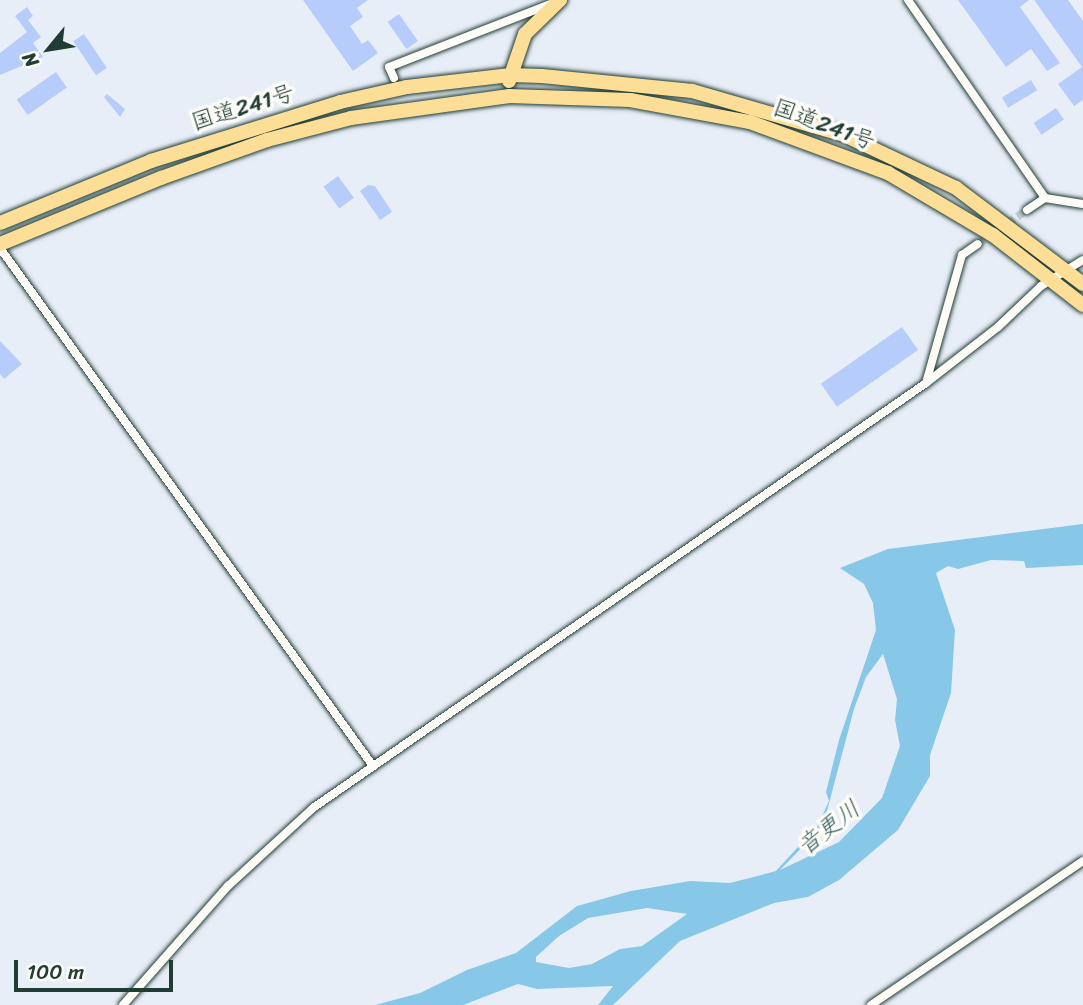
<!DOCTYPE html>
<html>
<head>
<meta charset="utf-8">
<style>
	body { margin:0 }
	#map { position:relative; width:1083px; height:1005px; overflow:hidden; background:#e8eef8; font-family:Sriracha,"Klee One",sans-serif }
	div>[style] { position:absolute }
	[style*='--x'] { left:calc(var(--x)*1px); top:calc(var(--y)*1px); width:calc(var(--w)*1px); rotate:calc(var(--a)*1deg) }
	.water>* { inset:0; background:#87c8e8 }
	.building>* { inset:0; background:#b6cdfc; transform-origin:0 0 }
	.minor-tunnel>* { height:8px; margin-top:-4px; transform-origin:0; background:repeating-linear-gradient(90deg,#c0cbd1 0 8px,transparent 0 12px) }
	.roads { filter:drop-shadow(0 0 2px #1f3d34) drop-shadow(0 0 2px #1f3d34) }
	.minor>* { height:8px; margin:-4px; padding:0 4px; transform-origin:4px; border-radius:4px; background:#fdfcf7 }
	.trunk>* { height:14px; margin:-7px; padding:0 7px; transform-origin:7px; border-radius:7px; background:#fdde96 }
	span { translate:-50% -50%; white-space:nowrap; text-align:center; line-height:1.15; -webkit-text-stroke:7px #fdfcf7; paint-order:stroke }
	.street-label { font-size:23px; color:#1f3d34 }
	.water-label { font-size:24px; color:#396061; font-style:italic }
	.north { position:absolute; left:14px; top:14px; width:70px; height:70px; -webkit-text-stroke:5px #fdfcf7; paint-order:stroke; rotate:240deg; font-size:19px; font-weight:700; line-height:28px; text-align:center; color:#1f3d34 }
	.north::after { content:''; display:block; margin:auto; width:24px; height:32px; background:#1f3d34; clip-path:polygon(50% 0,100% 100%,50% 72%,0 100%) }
	.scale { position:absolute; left:14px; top:960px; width:159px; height:32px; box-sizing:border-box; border:4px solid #1f3d34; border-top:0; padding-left:9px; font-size:21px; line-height:24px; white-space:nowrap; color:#1f3d34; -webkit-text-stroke:5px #fdfcf7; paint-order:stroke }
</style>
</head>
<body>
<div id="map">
	<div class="water">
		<div style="clip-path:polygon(evenodd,1083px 524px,1083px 565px,1026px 568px,1024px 561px,991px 560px,958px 569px,948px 566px,936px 573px,955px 630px,951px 693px,930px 755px,930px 776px,898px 830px,839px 880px,808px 897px,774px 903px,680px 941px,613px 1005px,598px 1005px,613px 986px,537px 989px,518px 984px,463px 1005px,375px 1005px,420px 993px,467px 970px,516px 953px,577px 906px,631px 891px,690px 881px,730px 883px,776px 871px,818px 825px,829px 801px,826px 792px,839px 740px,876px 630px,873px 603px,864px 584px,840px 568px,888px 549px,1083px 524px,883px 654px,897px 699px,895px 720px,900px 746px,882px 798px,839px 842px,780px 870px,823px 826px,854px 709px,866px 677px,883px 654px,1083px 524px,647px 908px,687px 914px,642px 946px,620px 949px,592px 964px,569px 968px,536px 962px,536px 957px,559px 936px,588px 918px,647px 908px)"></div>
	</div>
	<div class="building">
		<div style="clip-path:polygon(303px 0,368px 0,357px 8px,363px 17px,350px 26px,362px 44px,368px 40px,378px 53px,353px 71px)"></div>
		<div style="clip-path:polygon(958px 0,1029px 0,1020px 7px,1060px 63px,1047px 71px,1031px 49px,1006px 67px)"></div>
		<div style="clip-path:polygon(1034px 0,1068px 0,1083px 21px,1083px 100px,1074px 106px,1058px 84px,1082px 67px)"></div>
		<div style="clip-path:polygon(27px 7px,33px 16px,28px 20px,41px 37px,33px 43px,43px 57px,0 75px,0 53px,27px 32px,15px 16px)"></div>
		<div style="left:399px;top:14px;width:33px;height:14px;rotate:55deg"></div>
		<div style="left:84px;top:34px;width:41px;height:13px;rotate:56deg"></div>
		<div style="left:56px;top:72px;width:19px;height:48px;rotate:55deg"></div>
		<div style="left:1031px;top:80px;width:12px;height:34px;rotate:59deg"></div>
		<div style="clip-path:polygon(107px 94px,125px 109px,120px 117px,104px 97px)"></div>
		<div style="left:1056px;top:108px;width:14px;height:27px;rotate:56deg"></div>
		<div style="left:338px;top:176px;width:27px;height:18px;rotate:54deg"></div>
		<div style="clip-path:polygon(368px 185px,375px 186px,392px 212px,380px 220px,360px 191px)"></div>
		<div style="left:902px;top:327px;width:28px;height:99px;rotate:55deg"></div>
		<div style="clip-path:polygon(0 341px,22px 364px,4px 379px,0 374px)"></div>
	</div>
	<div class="minor-tunnel">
		<div style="--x:978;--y:244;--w:60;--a:-34.8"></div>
	</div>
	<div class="roads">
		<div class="minor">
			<div style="--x:908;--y:0;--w:241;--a:55.3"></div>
			<div style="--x:394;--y:78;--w:12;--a:-114"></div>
			<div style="--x:389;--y:67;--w:176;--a:-21.3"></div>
			<div style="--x:1027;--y:210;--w:22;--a:-34"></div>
			<div style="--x:1045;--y:198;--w:38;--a:9"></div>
			<div style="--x:0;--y:248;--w:638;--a:54.24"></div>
			<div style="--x:926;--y:383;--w:91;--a:-37.9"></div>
			<div style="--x:998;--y:327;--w:59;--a:-43.6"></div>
			<div style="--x:1041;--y:286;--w:49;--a:-31.8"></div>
			<div style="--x:123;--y:1005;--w:159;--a:-48.6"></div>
			<div style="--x:228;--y:886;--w:115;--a:-42.5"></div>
			<div style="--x:313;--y:808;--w:746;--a:-34.73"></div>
			<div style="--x:926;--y:383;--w:133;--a:-74.3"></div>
			<div style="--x:962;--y:255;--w:19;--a:-35"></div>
			<div style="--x:871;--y:1005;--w:256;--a:-34.2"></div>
		</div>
		<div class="trunk">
			<div style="--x:509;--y:81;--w:50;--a:-71.2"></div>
			<div style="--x:525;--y:34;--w:49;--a:-44.2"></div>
			<div style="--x:0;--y:223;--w:163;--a:-22.3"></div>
			<div style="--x:151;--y:161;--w:198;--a:-17.3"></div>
			<div style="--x:340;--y:102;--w:69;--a:-12.6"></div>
			<div style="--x:407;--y:87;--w:104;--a:-6.6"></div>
			<div style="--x:510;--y:75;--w:32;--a:2"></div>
			<div style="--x:542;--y:76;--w:151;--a:5.7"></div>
			<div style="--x:692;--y:91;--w:158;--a:16.1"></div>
			<div style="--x:844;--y:135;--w:124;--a:25.3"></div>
			<div style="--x:956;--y:188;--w:159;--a:37.1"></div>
			<div style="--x:0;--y:244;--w:174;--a:-22.3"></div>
			<div style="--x:161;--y:178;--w:113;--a:-19.7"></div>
			<div style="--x:267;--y:140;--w:87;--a:-14.7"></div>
			<div style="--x:351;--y:118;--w:160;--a:-7.9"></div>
			<div style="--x:509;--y:96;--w:121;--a:1.9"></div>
			<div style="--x:630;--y:100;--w:122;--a:10.4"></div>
			<div style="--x:750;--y:122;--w:147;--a:20.3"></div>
			<div style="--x:888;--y:173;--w:122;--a:30.6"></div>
			<div style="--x:993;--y:235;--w:114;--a:37.9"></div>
		</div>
	</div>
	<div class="street-label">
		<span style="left:243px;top:108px;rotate:-17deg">国道241号</span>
		<span style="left:824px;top:125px;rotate:20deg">国道241号</span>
	</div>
	<div class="water-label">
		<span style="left:829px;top:828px;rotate:-38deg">音更川</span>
	</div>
	<div class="north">N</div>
	<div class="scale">100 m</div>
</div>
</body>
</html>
